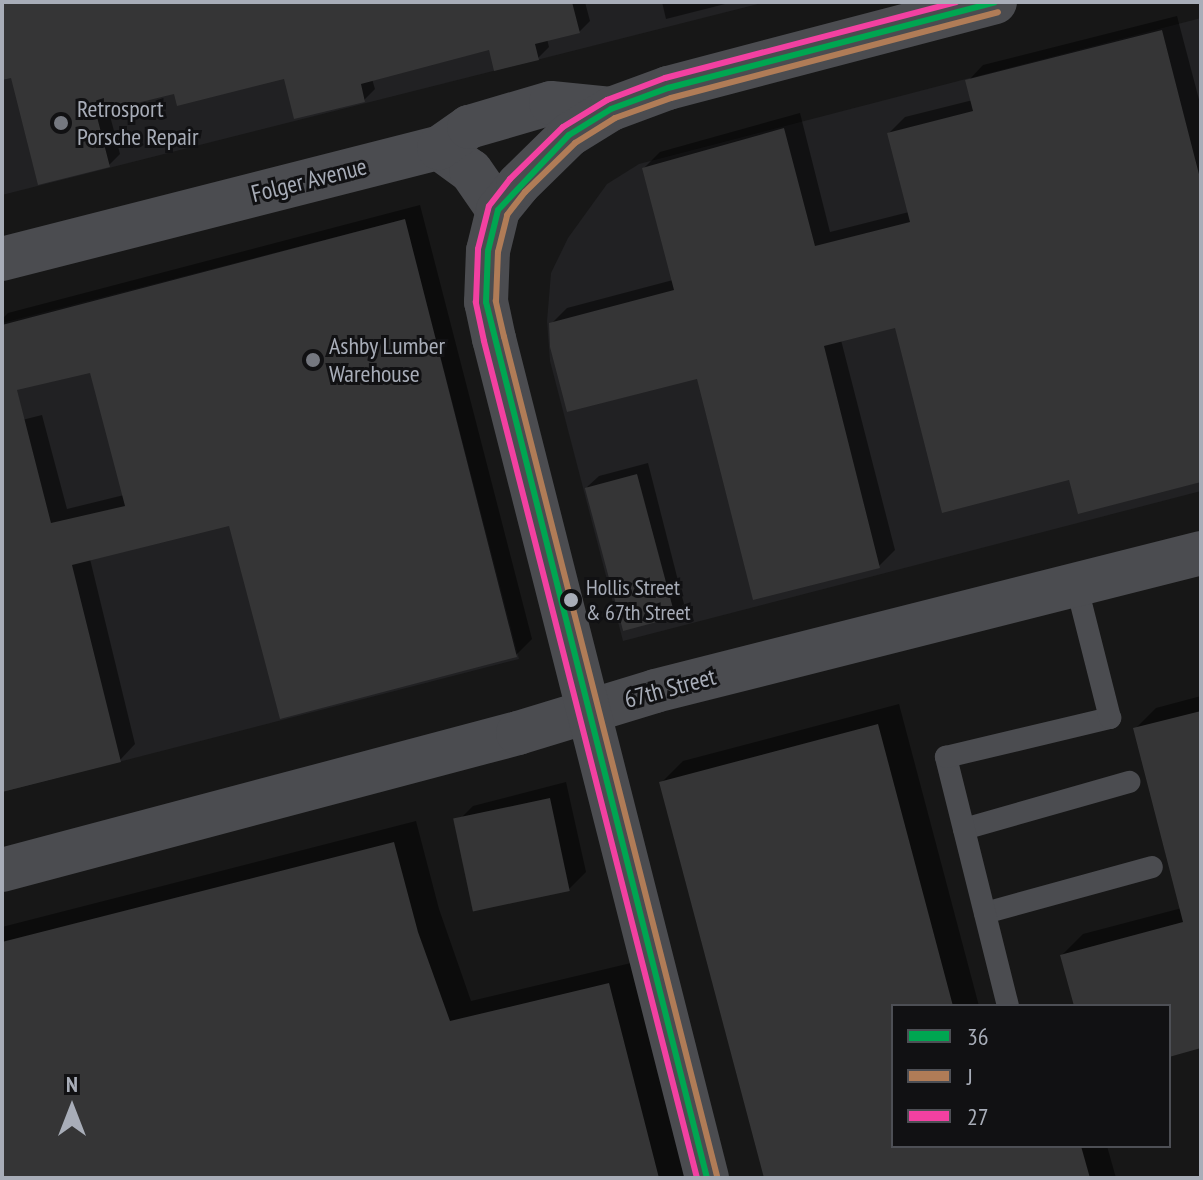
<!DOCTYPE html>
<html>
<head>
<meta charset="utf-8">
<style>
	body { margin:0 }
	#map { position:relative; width:1203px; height:1180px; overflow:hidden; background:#171717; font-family:"PT Sans Narrow",sans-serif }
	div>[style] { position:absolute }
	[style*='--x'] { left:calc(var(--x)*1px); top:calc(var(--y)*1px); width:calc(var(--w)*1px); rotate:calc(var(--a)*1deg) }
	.built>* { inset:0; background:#212123 }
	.shadow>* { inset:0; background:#0007 }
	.building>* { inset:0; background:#353536; transform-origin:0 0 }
	.service>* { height:22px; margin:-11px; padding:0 11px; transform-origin:11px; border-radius:11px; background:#4b4c50 }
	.minor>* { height:44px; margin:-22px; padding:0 22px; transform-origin:22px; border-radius:22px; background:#4b4c50 }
	.tertiary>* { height:44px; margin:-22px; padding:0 22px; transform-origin:22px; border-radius:22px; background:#4b4c50 }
	.bus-1>* { height:6px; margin:-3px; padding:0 3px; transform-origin:3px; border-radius:3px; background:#00a651 }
	.bus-2>* { height:6px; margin:-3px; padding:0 3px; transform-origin:3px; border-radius:3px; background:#b07c57 }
	.bus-3>* { height:6px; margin:-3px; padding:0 3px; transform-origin:3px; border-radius:3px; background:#f240a1 }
	.dots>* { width:22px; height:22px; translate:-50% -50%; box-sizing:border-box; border:4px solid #111113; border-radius:50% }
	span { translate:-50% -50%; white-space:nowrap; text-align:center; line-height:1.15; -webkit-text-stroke:6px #111113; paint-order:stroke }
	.bus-label { font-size:22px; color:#a8adb8 }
	.left { translate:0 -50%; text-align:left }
	.poi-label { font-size:24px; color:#a8adb8 }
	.street-label { font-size:24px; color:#a8adb8 }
	.frame { position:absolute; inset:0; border:4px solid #a8adb8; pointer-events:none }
	.legend { position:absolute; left:891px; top:1004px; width:280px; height:144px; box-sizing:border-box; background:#111113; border:2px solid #4d4f55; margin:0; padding:10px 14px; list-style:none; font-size:24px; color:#a8adb8 }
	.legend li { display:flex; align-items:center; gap:16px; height:40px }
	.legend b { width:40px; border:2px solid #4d4f55 }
	.north { position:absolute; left:32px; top:1068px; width:80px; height:80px; -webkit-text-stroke:6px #111113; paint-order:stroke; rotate:0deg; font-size:22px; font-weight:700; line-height:32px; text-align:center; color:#a8adb8 }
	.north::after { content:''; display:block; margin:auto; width:28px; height:36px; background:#a8adb8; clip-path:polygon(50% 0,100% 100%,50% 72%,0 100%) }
</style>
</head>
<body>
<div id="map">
	<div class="built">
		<div style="clip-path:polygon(2px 2px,766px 2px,2px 195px)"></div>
		<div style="clip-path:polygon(1201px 18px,1201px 491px,623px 641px,550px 361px,547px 321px,551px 273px,568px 238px,607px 184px,639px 164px)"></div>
		<div style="clip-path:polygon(405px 219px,519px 659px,2px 792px,2px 323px)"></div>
	</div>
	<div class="shadow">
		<div style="clip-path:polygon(2px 2px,585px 2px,590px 21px,579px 32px,547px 39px,549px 47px,538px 58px,490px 48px,372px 79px,375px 89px,364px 100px,285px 77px,176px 91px,108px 108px,120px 154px,109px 165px,12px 75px,2px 78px)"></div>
		<div style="clip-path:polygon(662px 2px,733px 2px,666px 19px)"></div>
		<div style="clip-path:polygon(1177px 16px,1201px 107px,1201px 480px,1071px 478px,896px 326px,841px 340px,895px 550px,879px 566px,699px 377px,551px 324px,567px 308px,673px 280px,644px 168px,660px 152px,800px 113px,830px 232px,909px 212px,889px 133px,905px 117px,973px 100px,968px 81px,983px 65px)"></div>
		<div style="clip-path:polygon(420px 205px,532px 639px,516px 655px,230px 524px,90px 559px,135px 744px,120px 760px,2px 790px,2px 425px,42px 415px,67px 509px,124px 495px,92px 371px,2px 370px,2px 319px,8px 313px)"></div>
		<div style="clip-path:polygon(648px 463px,684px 604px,673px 616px,587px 487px,599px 476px)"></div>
		<div style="clip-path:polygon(1201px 696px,1201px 1046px,1169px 1055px,1169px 1006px,1076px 1006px,1062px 955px,1083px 934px,1182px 908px,1135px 729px,1156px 708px)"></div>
		<div style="clip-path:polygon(899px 704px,979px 1006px,893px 1006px,893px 1146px,1107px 1146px,1116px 1178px,766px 1178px,662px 782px,683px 761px)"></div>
		<div style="clip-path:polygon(566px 782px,586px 872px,569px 889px,456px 823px,473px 806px)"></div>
		<div style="clip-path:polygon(416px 821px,439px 909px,471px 1001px,631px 963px,686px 1178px,2px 1178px,2px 927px)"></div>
	</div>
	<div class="building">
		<div style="clip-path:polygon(2px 2px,572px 2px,580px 33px,535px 44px,539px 60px,494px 71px,489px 50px,361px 84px,365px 102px,294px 119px,284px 79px,177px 106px,174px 94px,96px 113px,110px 167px,38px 185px,11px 78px,2px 80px)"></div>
		<div style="clip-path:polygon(1162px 30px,1201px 182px,1201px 482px,1078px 514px,1069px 480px,942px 513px,895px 328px,824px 346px,880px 568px,753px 600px,697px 379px,567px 412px,550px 347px,549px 323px,674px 290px,642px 168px,784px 128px,815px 246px,910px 222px,887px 133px,973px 111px,965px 80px)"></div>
		<div style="clip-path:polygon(evenodd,405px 219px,517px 657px,280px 719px,229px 526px,72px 565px,121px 762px,2px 792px,2px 325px,405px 219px,90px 373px,125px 506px,51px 523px,17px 390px,90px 373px)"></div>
		<div style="left:637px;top:474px;width:148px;height:54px;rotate:75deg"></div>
		<div style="clip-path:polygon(1201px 711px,1201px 1048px,1169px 1057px,1169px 1006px,1074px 1006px,1060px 955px,1183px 922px,1133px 728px)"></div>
		<div style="clip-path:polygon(878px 724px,953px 1006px,893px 1006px,893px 1146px,1081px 1146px,1090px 1178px,764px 1178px,659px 782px)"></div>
		<div style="left:550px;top:798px;width:95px;height:99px;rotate:78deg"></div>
		<div style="clip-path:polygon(394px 842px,418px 932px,450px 1021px,609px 983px,659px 1178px,2px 1178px,2px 942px)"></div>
	</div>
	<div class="service">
		<div style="--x:964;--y:829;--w:172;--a:-15.9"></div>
		<div style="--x:985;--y:913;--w:173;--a:-15.4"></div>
		<div style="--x:1008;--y:1006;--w:257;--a:-104"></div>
		<div style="--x:946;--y:757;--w:169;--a:-13.4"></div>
		<div style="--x:1110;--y:718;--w:138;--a:-104.2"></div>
	</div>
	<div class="minor">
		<div style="--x:439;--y:148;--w:39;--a:36"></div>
		<div style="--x:471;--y:171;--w:47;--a:55.3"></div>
		<div style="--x:2;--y:259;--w:451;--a:-14.3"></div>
		<div style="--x:439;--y:148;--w:37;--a:-35"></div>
		<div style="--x:469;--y:127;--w:85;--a:-16.3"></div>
		<div style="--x:551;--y:103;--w:60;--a:5.7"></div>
		<div style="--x:2;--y:870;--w:534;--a:-14.87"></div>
		<div style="--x:518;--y:733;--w:143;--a:-17"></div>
		<div style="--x:655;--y:691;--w:563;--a:-14.18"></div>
	</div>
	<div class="tertiary">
		<div style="--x:707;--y:1178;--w:866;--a:-104.24"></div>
		<div style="--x:494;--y:339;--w:38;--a:-102"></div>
		<div style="--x:486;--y:302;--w:51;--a:-87.8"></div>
		<div style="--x:488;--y:251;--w:42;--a:-76.3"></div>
		<div style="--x:498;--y:210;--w:32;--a:-51"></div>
		<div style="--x:518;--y:185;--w:71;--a:-44.4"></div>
		<div style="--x:569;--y:135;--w:49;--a:-31.8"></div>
		<div style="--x:611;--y:109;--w:61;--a:-20.2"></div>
		<div style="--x:668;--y:88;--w:338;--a:-14.7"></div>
	</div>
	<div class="bus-1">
		<div style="--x:707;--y:1178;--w:903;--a:-104.16"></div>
		<div style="--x:486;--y:302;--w:51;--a:-87.8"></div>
		<div style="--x:488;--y:251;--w:42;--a:-76.3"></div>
		<div style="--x:498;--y:210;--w:103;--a:-46.6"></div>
		<div style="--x:569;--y:135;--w:49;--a:-31.8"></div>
		<div style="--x:611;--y:109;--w:61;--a:-20.2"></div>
		<div style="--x:668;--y:88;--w:338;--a:-14.7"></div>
	</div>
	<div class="bus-2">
		<div style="--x:717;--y:1176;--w:866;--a:-104.24"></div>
		<div style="--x:504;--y:337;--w:37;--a:-103"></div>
		<div style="--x:496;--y:301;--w:49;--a:-87.7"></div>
		<div style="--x:498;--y:252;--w:38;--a:-76"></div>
		<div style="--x:507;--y:215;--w:29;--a:-52"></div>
		<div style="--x:525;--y:192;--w:70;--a:-44.4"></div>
		<div style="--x:575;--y:143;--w:47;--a:-32"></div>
		<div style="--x:615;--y:118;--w:59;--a:-19.7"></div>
		<div style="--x:671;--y:98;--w:338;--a:-14.7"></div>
	</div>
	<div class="bus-3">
		<div style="--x:697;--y:1178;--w:864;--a:-104.28"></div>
		<div style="--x:484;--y:341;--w:40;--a:-102"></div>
		<div style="--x:476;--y:302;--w:53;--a:-87.8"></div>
		<div style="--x:478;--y:249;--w:44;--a:-75.7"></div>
		<div style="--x:489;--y:206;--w:34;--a:-52"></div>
		<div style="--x:510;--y:179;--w:74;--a:-44.5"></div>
		<div style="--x:563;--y:127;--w:52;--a:-31.5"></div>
		<div style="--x:607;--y:100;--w:62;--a:-20.8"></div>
		<div style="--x:665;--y:78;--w:301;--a:-14.6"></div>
	</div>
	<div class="dots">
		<div style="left:61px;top:123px;background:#757880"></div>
		<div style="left:313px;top:360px;background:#757880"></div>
		<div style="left:571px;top:600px;background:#a8adb8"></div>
	</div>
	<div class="bus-label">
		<span class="left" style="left:586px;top:600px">Hollis Street<br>&amp; 67th Street</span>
	</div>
	<div class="poi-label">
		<span class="left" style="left:77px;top:123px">Retrosport<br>Porsche Repair</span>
		<span class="left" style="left:329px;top:360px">Ashby Lumber<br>Warehouse</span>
	</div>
	<div class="street-label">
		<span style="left:309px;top:180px;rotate:-14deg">Folger Avenue</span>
		<span style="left:670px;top:688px;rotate:-15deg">67th Street</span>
	</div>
	<div class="frame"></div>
	<ul class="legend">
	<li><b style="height:10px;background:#00a651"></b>36</li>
	<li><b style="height:10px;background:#b07c57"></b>J</li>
	<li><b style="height:10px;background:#f240a1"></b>27</li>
	</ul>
	<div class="north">N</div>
</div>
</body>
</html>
